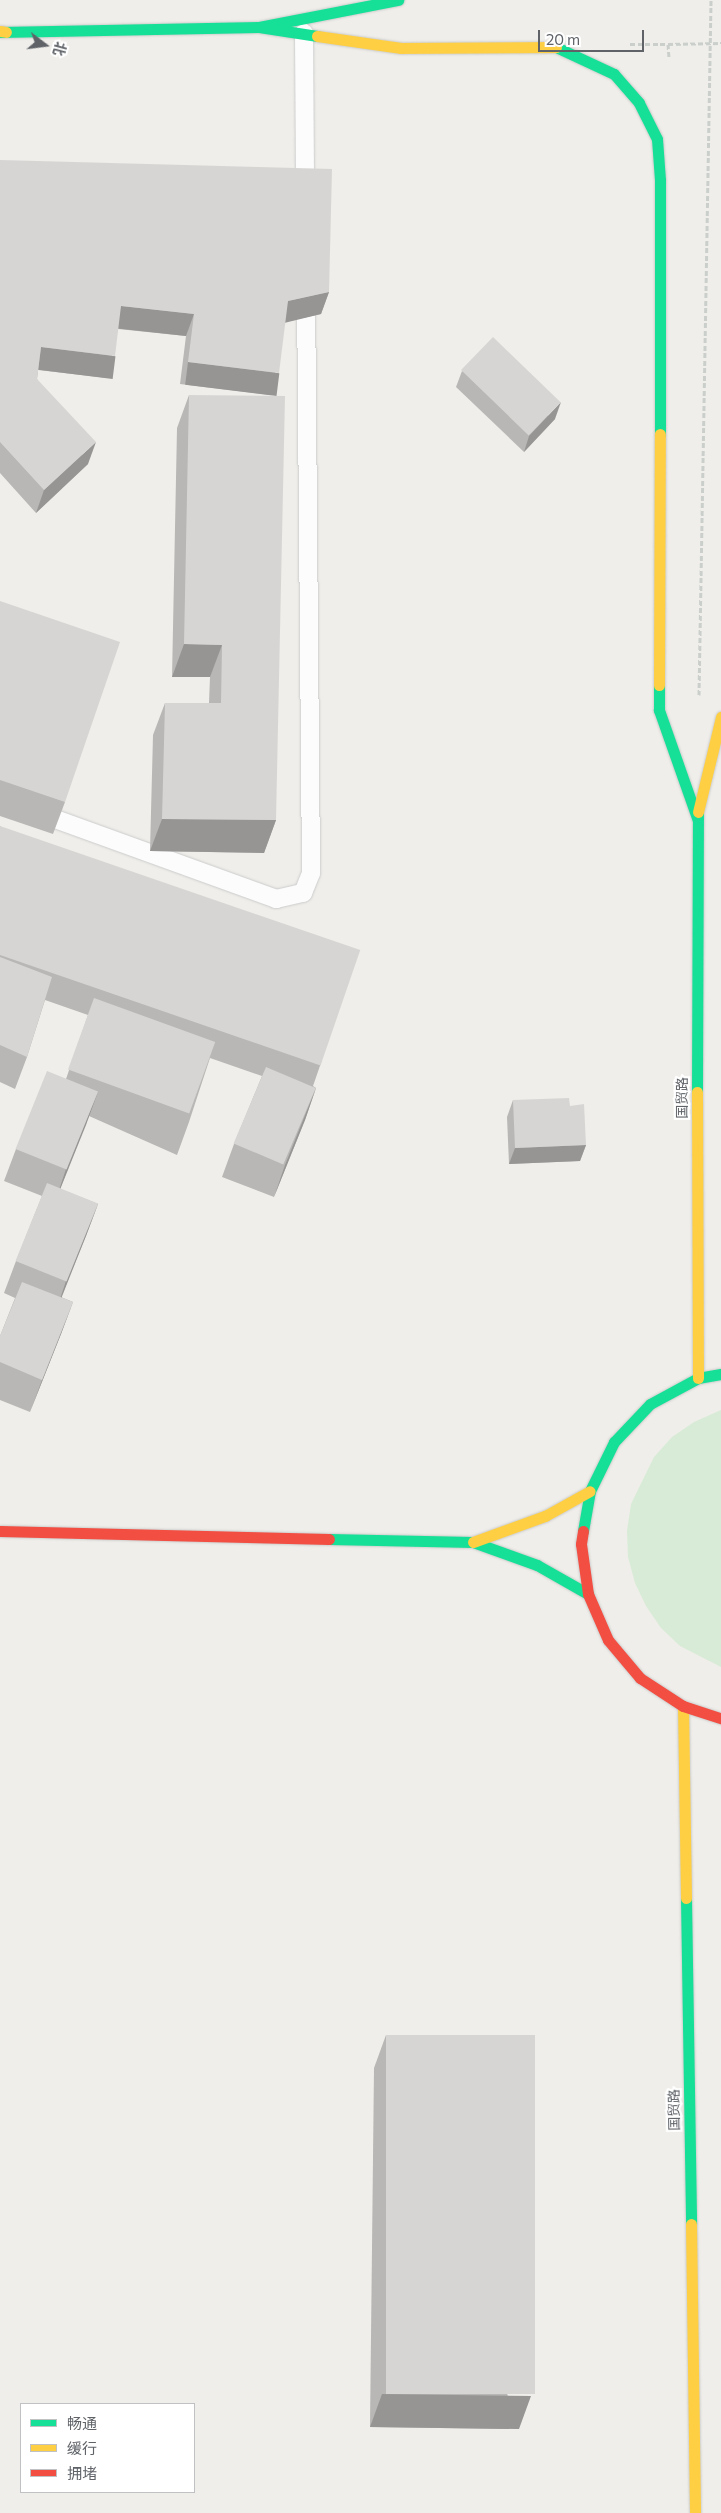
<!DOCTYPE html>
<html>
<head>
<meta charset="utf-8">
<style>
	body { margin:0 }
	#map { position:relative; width:721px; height:2513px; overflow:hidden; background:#efeeea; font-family:Commissioner,"Noto Sans SC",sans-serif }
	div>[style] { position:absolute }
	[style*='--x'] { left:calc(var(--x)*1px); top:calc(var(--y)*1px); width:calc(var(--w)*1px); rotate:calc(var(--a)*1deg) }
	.green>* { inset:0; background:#d8ebd6 }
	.path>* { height:3px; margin-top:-1.5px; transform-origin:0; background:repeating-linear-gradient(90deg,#cacfcc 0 5px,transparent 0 7.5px) }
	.roads { filter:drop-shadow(0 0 1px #cbcccc) drop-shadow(0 0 1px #cbcccc) }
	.lane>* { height:18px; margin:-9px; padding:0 9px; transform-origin:9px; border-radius:9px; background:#fdfcfc }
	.fast>* { height:11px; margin:-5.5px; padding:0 5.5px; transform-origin:5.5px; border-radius:5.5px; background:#16e098 }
	.slow>* { height:11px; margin:-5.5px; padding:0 5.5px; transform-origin:5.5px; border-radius:5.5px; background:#ffcf43 }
	.jam>* { height:11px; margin:-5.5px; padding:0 5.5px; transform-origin:5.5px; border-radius:5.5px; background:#f24e42 }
	.path-bridge>* { height:3px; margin-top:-1.5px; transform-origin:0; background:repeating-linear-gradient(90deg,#cacfcc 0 5px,transparent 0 7.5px) }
	.wall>* { inset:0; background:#b8b7b5 }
	.shaded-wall>* { inset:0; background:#969594; transform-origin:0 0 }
	.building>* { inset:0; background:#d6d5d3; transform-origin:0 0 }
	span { translate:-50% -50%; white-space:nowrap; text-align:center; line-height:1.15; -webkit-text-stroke:4.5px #fff; paint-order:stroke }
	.street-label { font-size:14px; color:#5f6368 }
	.legend { position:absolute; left:20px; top:2403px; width:175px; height:90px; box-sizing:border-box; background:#fff; border:1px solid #bfc1c3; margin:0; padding:6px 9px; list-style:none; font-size:15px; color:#5f6368 }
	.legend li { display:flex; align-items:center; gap:10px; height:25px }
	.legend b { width:25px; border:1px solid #bfc1c3 }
	.north { position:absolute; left:20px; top:20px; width:50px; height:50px; -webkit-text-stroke:4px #fff; paint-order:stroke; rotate:105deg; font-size:14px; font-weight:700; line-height:20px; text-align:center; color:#5f6368 }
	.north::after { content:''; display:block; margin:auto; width:18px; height:22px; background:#5f6368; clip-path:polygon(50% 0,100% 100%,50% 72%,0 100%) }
	.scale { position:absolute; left:538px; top:30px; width:106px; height:22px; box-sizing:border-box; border:2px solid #5f6368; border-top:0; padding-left:6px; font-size:15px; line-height:18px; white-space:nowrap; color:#5f6368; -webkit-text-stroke:4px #fff; paint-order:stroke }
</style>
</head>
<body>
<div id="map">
	<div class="green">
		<div style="clip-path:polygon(721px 1410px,721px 1667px,680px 1646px,661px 1628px,646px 1606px,635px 1583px,628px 1557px,627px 1531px,631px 1504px,654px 1457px,672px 1437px,694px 1422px)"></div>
	</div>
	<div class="path">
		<div style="--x:630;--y:44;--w:38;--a:0"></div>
		<div style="--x:668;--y:44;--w:13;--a:86"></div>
		<div style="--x:699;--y:695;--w:695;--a:-89.01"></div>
	</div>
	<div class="roads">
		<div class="lane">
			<div style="--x:304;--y:33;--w:160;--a:89.6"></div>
			<div style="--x:0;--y:799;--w:294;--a:19.9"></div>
			<div style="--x:276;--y:899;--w:28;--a:-13"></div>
			<div style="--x:303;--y:893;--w:22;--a:-68"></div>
			<div style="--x:311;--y:873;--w:579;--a:-90.49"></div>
		</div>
		<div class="fast">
			<div style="--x:259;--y:27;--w:142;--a:-11"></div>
			<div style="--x:0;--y:32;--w:259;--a:-1.1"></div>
			<div style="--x:259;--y:27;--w:59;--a:8.8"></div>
			<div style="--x:556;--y:47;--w:64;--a:25"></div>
			<div style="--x:614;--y:74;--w:38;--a:49"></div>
			<div style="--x:639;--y:103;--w:40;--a:63.4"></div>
			<div style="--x:657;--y:139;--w:41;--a:85.8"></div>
			<div style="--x:660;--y:180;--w:254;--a:90"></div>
			<div style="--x:659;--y:685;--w:25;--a:90"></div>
			<div style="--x:659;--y:710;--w:114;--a:70.6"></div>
			<div style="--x:697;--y:1092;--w:280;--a:-89.8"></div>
			<div style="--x:583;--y:1531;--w:41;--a:-80.1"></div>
			<div style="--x:590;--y:1491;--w:55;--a:-63.9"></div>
			<div style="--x:614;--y:1442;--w:52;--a:-46.5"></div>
			<div style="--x:650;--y:1404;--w:55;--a:-28.4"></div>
			<div style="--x:698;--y:1378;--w:23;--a:-10"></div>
			<div style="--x:329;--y:1539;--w:144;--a:1.2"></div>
			<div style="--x:473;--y:1542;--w:68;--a:19.8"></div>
			<div style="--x:537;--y:1565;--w:59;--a:29.6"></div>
			<div style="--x:686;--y:1898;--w:326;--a:89.1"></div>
		</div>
		<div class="slow">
			<div style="--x:0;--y:31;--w:6;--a:9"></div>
			<div style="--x:317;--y:36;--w:85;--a:8.1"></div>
			<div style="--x:401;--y:48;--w:155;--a:-0.4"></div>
			<div style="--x:659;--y:685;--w:251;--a:-89.8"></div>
			<div style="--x:698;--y:812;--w:98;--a:-76.4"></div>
			<div style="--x:697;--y:1092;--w:286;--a:89.8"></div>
			<div style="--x:473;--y:1542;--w:77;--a:-19.9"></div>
			<div style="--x:545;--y:1516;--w:51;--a:-29.1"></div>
			<div style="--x:683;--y:1706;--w:192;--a:89.1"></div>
			<div style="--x:691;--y:2224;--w:289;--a:89.2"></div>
		</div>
		<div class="jam">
			<div style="--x:0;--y:1531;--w:329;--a:1.4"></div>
			<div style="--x:583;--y:1531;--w:13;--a:99"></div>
			<div style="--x:581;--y:1544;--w:50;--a:82"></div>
			<div style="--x:588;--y:1594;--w:50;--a:66.5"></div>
			<div style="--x:608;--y:1640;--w:50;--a:49.9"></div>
			<div style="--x:640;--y:1678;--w:51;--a:33.1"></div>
			<div style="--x:683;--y:1706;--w:40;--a:18"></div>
		</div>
	</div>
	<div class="path-bridge">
		<div style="--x:668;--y:44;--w:53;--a:-1.1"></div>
	</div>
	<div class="wall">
		<div style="clip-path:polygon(0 160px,329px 292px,321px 314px,285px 322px,271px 395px,180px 384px,186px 336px,118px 329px,107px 378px,38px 370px,37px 379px,88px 464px,36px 513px,0 473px)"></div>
		<div style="clip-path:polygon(462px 371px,555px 419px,524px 452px,456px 387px)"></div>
		<div style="clip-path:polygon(189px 395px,276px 820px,264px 853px,150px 851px,153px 735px,165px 703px,209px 703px,210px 677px,172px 677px,177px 428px)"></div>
		<div style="clip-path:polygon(0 601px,65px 802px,53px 834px,0 816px)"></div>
		<div style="clip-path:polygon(0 826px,322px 1060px,313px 1086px,316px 1088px,305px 1120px,274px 1197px,222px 1177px,234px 1144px,262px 1076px,210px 1058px,189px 1122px,177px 1155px,89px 1116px,60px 1189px,98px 1204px,86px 1236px,61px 1297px,73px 1302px,61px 1334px,30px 1412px,0 1400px,0 1336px,15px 1298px,4px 1293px,16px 1261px,42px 1196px,4px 1181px,16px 1149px,66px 1079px,88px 1015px,45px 1000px,27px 1057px,15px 1089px,0 1082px)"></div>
		<div style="clip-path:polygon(513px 1100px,570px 1106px,586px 1145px,580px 1161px,509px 1164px,507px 1117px)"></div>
		<div style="clip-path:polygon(386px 2035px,519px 2429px,370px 2427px,374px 2068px)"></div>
	</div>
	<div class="shaded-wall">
		<div style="clip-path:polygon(329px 292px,321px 314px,280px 324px,288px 301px)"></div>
		<div style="clip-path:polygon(121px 306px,194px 314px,186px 336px,113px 328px)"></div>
		<div style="left:41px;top:347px;width:75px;height:23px;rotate:7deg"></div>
		<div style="left:188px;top:362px;width:92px;height:23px;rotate:7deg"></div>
		<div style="clip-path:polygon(561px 402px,555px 419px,524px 452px,529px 436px)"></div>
		<div style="clip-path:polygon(96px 442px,88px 464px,36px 513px,44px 490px)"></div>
		<div style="clip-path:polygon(184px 644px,222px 645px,210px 677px,172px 677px)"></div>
		<div style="clip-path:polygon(162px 819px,276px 820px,264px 853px,150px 851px)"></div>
		<div style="clip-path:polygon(316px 1088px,305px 1120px,274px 1197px,285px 1165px)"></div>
		<div style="clip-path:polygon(98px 1092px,86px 1125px,55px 1202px,66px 1169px)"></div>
		<div style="clip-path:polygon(586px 1145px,580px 1161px,509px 1164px,515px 1148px)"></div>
		<div style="clip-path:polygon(98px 1204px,86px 1236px,55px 1314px,66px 1281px)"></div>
		<div style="clip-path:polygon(73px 1302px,61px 1334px,30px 1412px,42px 1380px)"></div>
		<div style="clip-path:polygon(382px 2394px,531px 2396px,519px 2429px,370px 2427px)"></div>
	</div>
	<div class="building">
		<div style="clip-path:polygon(0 160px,332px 169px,329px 292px,288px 301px,279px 373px,188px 362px,194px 314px,121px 306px,115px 356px,41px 347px,37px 379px,96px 442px,44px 490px,0 442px)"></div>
		<div style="left:493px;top:337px;width:94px;height:46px;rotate:44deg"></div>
		<div style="clip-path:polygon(189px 395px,285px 396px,276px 820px,162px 819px,165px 703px,221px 703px,222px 645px,184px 644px)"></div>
		<div style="clip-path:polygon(0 601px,120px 642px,65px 802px,0 780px)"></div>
		<div style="left:0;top:826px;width:381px;height:122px;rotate:19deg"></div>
		<div style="clip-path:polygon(0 957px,52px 977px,27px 1057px,0 1045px)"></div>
		<div style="left:94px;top:998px;width:129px;height:76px;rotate:20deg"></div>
		<div style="left:266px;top:1067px;width:54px;height:83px;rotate:23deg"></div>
		<div style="left:47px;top:1071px;width:55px;height:84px;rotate:22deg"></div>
		<div style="clip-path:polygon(569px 1098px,570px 1106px,584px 1104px,586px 1145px,515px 1148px,513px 1100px)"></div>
		<div style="left:47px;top:1183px;width:55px;height:84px;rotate:22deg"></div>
		<div style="clip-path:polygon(22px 1282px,73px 1302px,42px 1380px,0 1362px,0 1336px)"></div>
		<div style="left:386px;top:2035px;width:149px;height:359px"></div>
	</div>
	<div class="street-label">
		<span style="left:682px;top:1098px;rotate:-90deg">国贸路</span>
		<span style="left:674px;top:2110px;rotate:-91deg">国贸路</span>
	</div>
	<ul class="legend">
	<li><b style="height:6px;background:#16e098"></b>畅通</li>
	<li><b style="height:6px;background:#ffcf43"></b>缓行</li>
	<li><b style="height:6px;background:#f24e42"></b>拥堵</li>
	</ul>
	<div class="north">北</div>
	<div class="scale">20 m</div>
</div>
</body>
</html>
